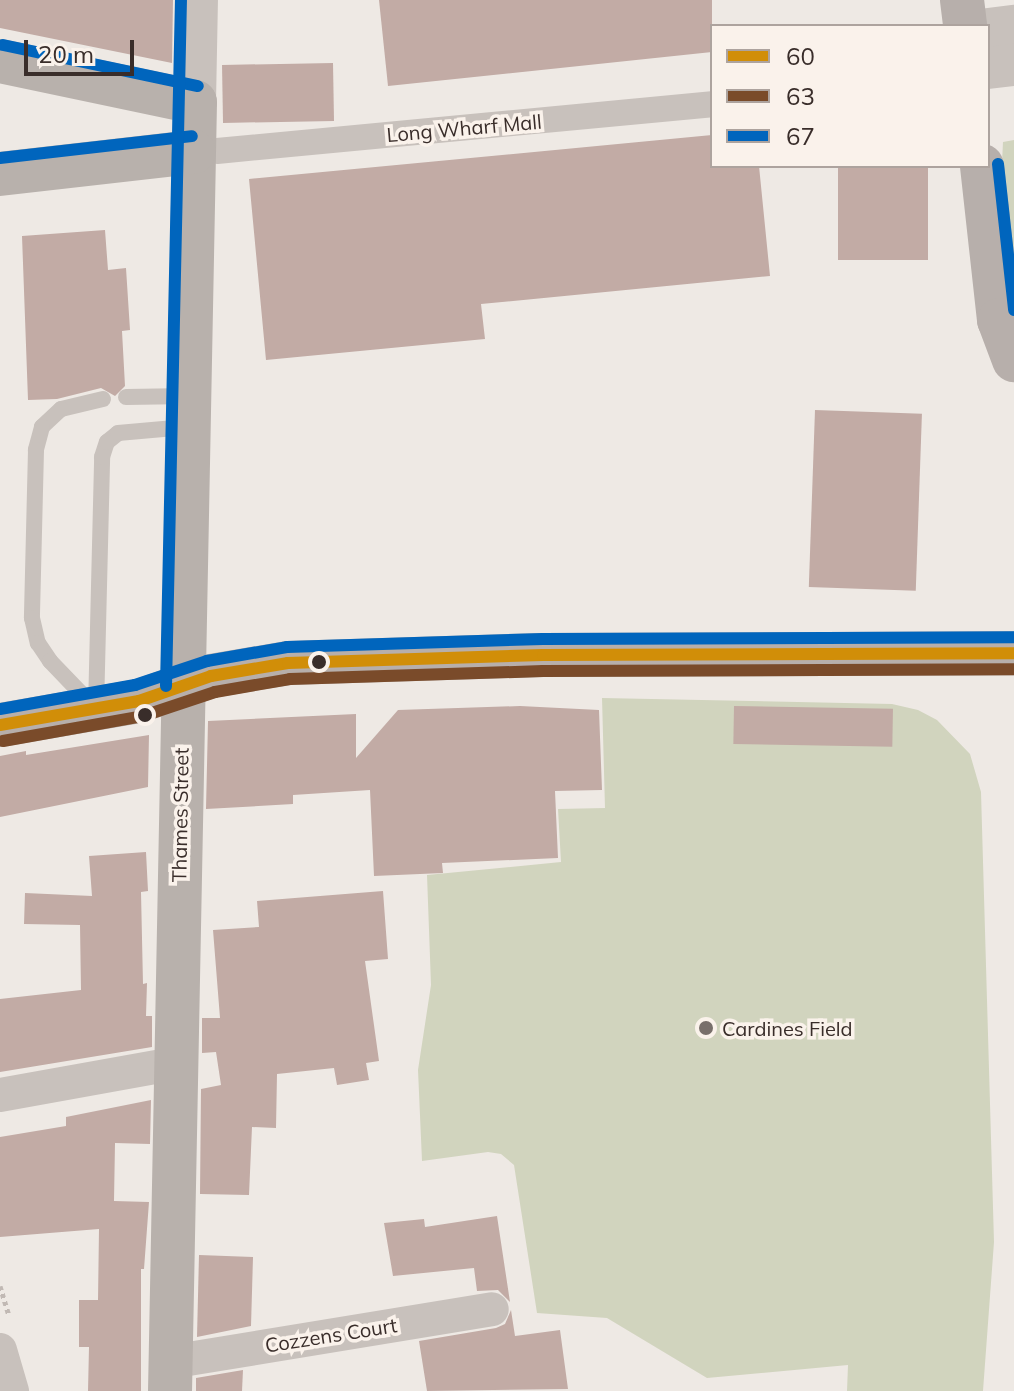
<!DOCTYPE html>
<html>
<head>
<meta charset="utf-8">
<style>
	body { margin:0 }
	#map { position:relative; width:1014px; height:1391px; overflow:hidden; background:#eee9e4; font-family:Mulish,sans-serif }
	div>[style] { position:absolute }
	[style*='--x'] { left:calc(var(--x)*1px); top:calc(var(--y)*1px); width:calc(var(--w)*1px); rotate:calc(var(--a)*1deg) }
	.green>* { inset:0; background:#d1d4be }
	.building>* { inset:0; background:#c2aba5; transform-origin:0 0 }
	.path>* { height:5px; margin-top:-2.5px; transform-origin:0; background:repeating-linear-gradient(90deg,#c1b9b4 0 4px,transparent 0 8px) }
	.service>* { height:16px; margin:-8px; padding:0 8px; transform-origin:8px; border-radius:8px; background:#c8c1bc }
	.pedestrian>* { height:26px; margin:-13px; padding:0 13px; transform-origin:13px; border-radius:13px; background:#c8c1bc }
	.minor>* { height:34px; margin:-17px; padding:0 17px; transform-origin:17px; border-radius:17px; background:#c8c1bc }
	.tertiary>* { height:42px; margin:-21px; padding:0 21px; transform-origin:21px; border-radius:21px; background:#c8c1bc }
	.secondary>* { height:44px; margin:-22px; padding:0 22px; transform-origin:22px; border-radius:22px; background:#b8b1ac }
	.primary>* { height:44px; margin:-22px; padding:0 22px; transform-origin:22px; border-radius:22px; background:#b7afab }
	.bus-1>* { height:12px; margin:-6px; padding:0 6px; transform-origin:6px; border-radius:6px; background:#d18e08 }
	.bus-2>* { height:12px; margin:-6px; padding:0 6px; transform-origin:6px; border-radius:6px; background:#7a4b2a }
	.bus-3>* { height:12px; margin:-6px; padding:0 6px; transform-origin:6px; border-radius:6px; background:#0065bd }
	.dots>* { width:22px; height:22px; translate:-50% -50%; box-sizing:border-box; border:4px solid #faf2eb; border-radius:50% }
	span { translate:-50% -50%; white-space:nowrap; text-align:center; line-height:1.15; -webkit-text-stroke:7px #faf2eb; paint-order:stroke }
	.street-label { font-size:20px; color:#392d2a }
	.poi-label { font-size:20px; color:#392d2a }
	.left { translate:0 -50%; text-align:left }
	.legend { position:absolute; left:710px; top:24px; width:280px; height:144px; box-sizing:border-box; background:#faf2eb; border:2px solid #ada39e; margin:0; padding:10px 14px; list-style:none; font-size:24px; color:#392d2a }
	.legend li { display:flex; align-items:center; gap:16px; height:40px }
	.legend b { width:40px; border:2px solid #ada39e }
	.scale { position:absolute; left:24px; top:40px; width:110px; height:36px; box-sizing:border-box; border:4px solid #392d2a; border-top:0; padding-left:10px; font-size:24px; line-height:28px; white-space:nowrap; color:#392d2a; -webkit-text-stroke:6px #faf2eb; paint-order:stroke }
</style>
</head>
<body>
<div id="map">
	<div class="green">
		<div style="clip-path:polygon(1014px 140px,1014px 269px,1002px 163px,1003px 142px)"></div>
		<div style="clip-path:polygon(602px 698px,892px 704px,918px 710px,937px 720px,970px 754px,981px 792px,994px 1242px,983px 1391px,847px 1391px,848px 1365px,707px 1378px,607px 1318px,537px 1313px,514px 1165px,501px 1154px,488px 1152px,422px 1161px,418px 1070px,431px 985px,427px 875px,561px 862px,558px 809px,605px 808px)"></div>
	</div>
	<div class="building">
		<div style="clip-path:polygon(0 0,173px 0,172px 63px,0 28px)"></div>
		<div style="clip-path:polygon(379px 0,712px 0,712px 52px,388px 86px)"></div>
		<div style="left:333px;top:63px;width:58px;height:111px;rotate:89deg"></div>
		<div style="clip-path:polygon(712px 135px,712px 166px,759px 166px,770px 276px,481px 304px,485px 339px,266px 360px,249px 179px)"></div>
		<div style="left:838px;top:166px;width:90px;height:94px"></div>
		<div style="clip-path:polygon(105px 230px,108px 270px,126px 268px,130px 330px,122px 331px,125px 386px,115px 396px,101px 388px,57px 399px,28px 400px,22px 236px)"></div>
		<div style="left:815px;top:410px;width:107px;height:177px;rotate:2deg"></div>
		<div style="clip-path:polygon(520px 706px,599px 710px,602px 790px,555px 791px,558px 858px,442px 863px,443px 873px,374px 876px,370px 790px,293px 795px,293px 804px,206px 809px,208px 721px,356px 714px,356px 758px,398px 710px)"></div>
		<div style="left:734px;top:706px;width:159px;height:38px;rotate:1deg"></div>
		<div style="clip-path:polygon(149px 735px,148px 787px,0 817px,0 756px,26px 751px,26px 755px)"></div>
		<div style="clip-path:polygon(146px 852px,148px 891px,141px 892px,143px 984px,147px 983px,146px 1016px,152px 1016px,152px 1047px,0 1072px,0 999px,81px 990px,80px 925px,24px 924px,25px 893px,92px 896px,89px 856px)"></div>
		<div style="clip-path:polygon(383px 891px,388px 959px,365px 961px,379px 1061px,366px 1063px,369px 1080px,337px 1085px,334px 1068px,277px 1074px,276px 1128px,252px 1127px,249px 1195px,200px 1194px,201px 1089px,221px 1085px,216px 1052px,202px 1053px,202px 1018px,220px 1018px,213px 930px,259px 927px,257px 901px)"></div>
		<div style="clip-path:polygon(151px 1100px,150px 1144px,115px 1143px,114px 1201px,149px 1202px,144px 1269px,141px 1269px,141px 1391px,88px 1391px,89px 1347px,79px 1347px,79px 1300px,98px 1300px,99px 1229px,0 1237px,0 1137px,66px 1126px,66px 1117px)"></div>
		<div style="clip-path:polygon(497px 1216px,510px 1302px,498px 1290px,477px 1291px,474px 1268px,393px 1276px,384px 1223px,424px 1219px,425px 1227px)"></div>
		<div style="clip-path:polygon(199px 1255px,253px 1257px,251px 1326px,197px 1337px)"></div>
		<div style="clip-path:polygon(511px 1310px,515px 1336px,560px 1330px,568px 1389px,427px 1391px,419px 1341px,496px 1328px,505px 1324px)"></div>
		<div style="clip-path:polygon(243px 1370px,242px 1391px,196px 1391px,196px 1378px)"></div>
	</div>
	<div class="path">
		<div style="--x:0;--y:1286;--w:31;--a:73"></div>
	</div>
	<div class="service">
		<div style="--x:126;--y:397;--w:63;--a:-0.9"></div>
		<div style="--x:103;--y:399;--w:43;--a:166.6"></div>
		<div style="--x:61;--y:409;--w:26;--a:137"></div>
		<div style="--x:42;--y:427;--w:24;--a:105"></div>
		<div style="--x:36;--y:450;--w:168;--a:91.4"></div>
		<div style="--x:32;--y:618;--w:26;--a:77"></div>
		<div style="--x:38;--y:643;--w:22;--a:56"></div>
		<div style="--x:50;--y:661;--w:66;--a:46.2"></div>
		<div style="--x:96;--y:709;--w:252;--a:-88.6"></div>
		<div style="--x:102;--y:457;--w:16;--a:-72"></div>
		<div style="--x:107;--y:442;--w:14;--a:-39"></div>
		<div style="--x:118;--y:433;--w:68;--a:-5"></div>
	</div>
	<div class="pedestrian">
		<div style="--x:217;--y:151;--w:497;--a:-5.4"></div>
	</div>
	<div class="minor">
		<div style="--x:0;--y:1095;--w:180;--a:-10.2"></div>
		<div style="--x:0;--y:1350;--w:43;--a:73.7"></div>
		<div style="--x:170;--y:1362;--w:326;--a:-9.3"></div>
	</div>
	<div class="tertiary">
		<div style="--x:988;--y:29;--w:26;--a:-7"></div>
		<div style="--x:988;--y:68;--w:26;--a:-7"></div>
		<div style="--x:195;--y:102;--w:102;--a:-88.9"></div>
	</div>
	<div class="secondary">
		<div style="--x:0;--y:61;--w:199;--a:11.9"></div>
		<div style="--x:195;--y:102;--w:1289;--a:91.11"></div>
		<div style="--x:0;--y:174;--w:195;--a:-6.5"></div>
	</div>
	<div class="primary">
		<div style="--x:962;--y:0;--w:26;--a:83"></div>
		<div style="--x:982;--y:166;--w:155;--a:83.7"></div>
		<div style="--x:999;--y:320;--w:43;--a:69.4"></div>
		<div style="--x:0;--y:725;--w:141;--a:-9.8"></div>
		<div style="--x:139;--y:701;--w:76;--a:-19.1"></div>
		<div style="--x:211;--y:676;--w:78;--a:-9.6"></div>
		<div style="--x:288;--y:663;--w:255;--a:-1.8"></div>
		<div style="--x:543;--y:655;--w:471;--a:-0.2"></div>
	</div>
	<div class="bus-1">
		<div style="--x:0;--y:725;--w:141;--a:-9.8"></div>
		<div style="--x:139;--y:701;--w:76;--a:-19.1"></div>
		<div style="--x:211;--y:676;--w:78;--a:-9.6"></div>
		<div style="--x:288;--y:663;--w:255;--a:-1.8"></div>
		<div style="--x:543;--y:655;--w:471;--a:-0.2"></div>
	</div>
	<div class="bus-2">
		<div style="--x:3;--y:741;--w:142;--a:-10.1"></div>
		<div style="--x:143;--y:716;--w:76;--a:-18.4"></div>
		<div style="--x:215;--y:692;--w:76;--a:-9.8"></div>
		<div style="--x:290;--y:679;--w:253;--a:-1.8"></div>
		<div style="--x:543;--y:671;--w:471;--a:-0.2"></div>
	</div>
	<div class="bus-3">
		<div style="--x:3;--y:45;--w:199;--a:11.9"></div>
		<div style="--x:0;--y:158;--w:193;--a:-6.5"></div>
		<div style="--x:998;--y:164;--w:147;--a:83.7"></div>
		<div style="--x:166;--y:686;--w:686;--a:-88.75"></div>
		<div style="--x:0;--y:709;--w:137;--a:-10.1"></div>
		<div style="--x:135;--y:685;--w:76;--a:-18.4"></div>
		<div style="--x:207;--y:661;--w:81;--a:-9.9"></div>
		<div style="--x:287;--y:647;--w:256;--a:-1.8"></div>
		<div style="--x:543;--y:639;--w:471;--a:-0.2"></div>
	</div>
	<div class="dots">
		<div style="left:319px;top:662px;background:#392d2a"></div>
		<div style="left:145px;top:715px;background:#392d2a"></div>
		<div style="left:706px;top:1028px;background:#786f6b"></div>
	</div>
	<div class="street-label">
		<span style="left:464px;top:128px;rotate:-5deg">Long Wharf Mall</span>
		<span style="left:180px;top:815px;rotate:-89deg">Thames Street</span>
		<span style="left:331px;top:1335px;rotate:-9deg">Cozzens Court</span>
	</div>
	<div class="poi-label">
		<span class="left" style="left:722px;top:1028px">Cardines Field</span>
	</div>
	<ul class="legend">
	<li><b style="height:10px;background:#d18e08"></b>60</li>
	<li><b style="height:10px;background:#7a4b2a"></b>63</li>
	<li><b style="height:10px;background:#0065bd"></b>67</li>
	</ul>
	<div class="scale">20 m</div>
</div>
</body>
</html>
